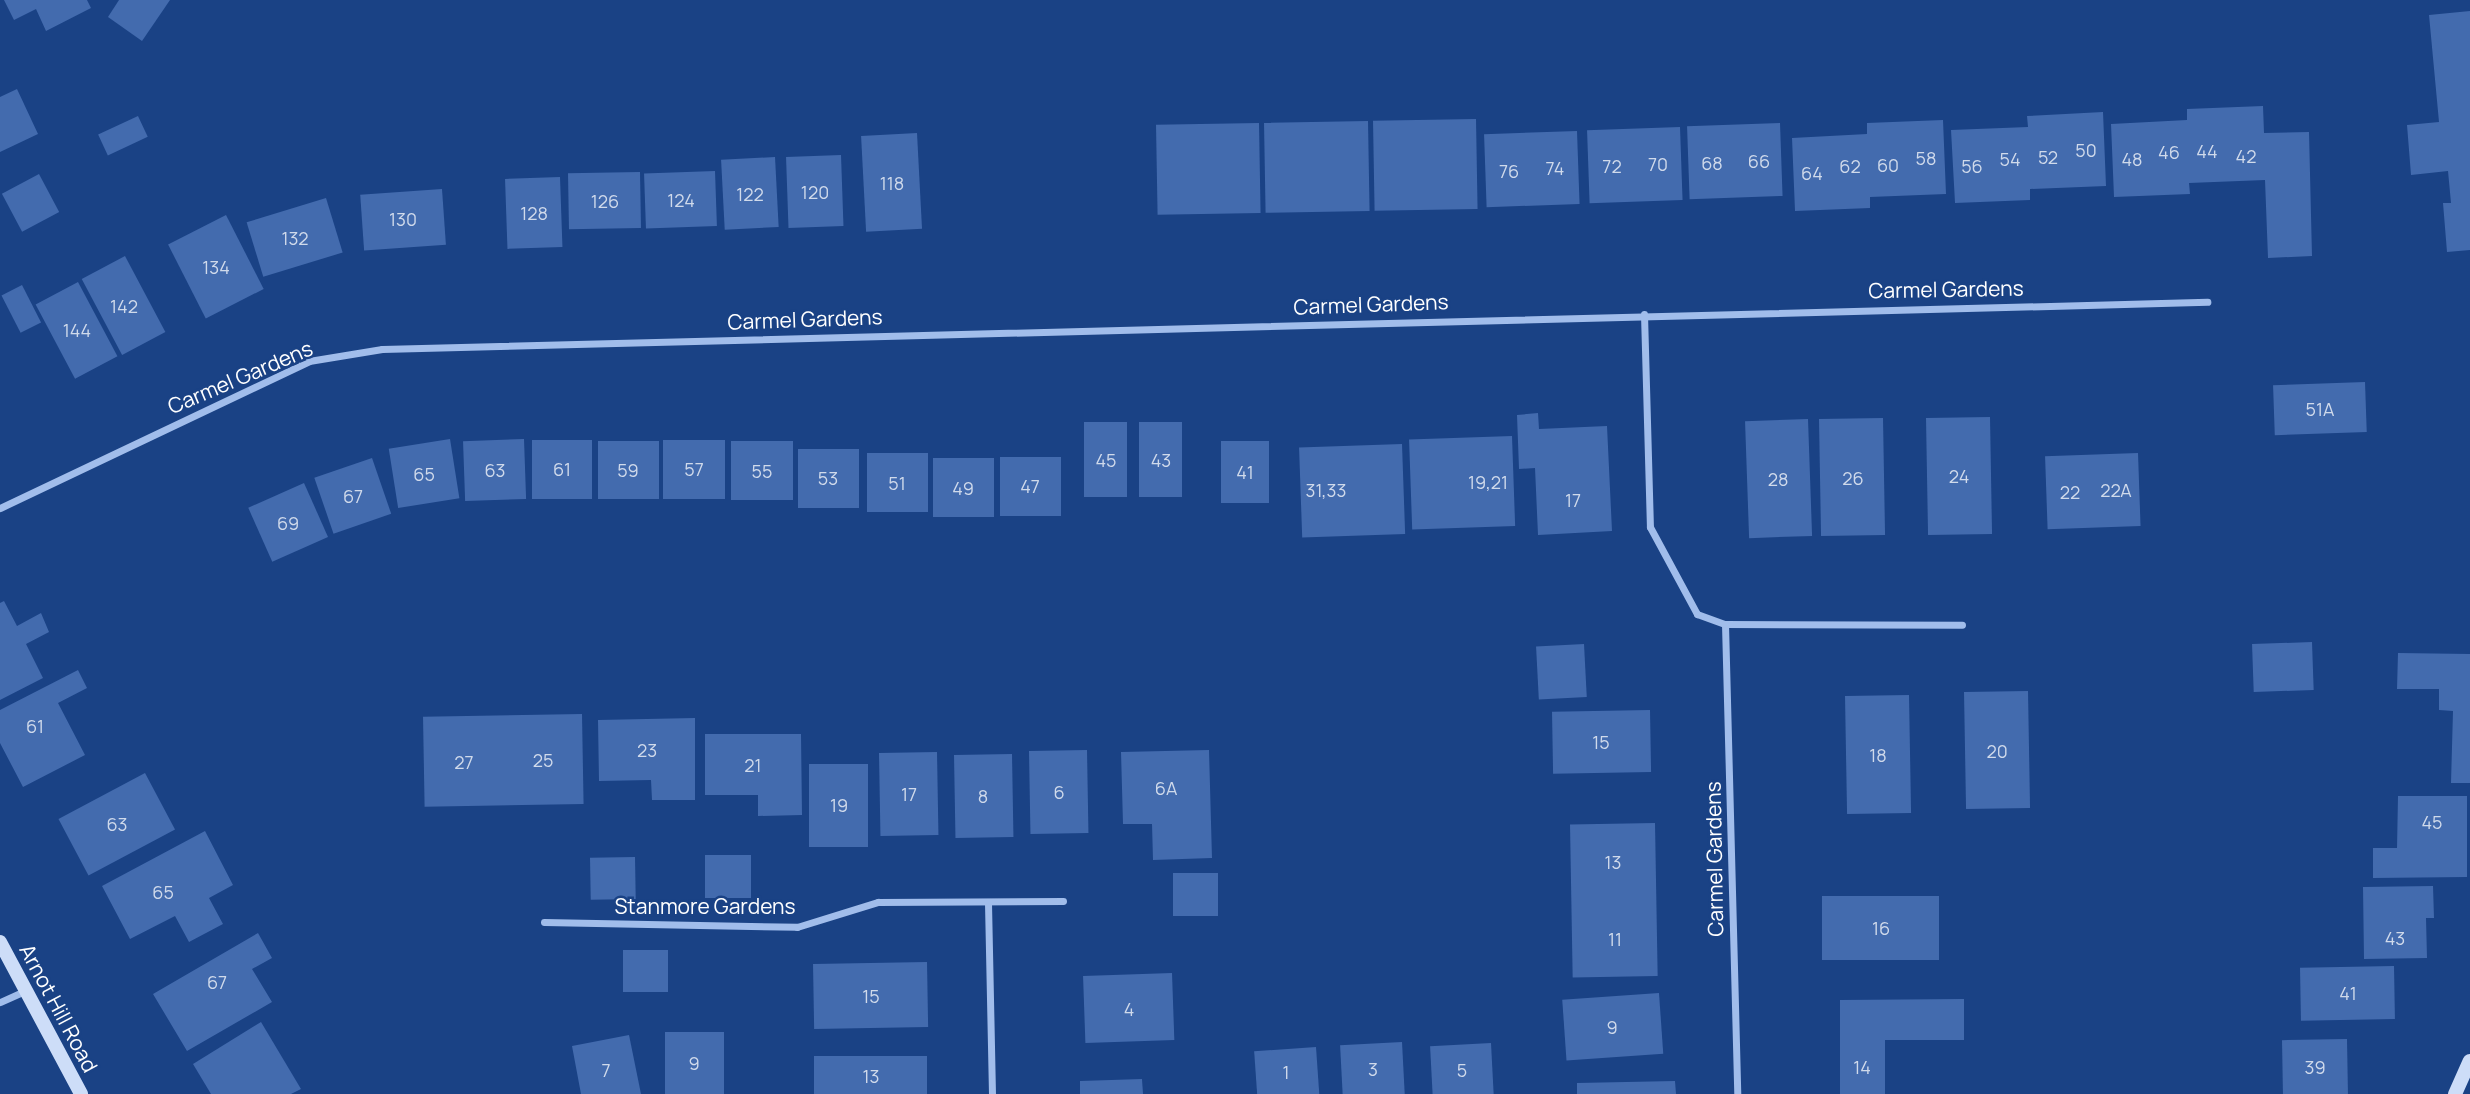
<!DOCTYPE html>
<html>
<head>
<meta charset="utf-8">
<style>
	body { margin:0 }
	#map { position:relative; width:2470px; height:1094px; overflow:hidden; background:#1a4285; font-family:Manrope,sans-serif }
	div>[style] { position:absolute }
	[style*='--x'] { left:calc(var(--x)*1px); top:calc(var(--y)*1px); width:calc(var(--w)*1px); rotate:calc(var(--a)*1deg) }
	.building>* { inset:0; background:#436bae; transform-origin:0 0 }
	.street>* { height:7px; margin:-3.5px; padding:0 3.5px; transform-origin:3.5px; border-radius:3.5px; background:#a1bdeb }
	.secondary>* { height:14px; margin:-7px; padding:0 7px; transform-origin:7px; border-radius:7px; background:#cdddf8 }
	span { translate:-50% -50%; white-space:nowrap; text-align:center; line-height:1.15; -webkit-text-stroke:5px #1a4285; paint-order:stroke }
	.number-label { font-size:18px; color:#d0daeb }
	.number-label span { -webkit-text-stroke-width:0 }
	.street-label { font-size:21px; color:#fff }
</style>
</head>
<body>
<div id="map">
	<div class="building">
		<div style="clip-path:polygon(4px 0,87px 0,91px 8px,46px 31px,36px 9px,14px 20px)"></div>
		<div style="clip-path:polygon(119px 0,170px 0,142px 41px,108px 17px)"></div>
		<div style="clip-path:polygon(2470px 11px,2470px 250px,2447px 252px,2443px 203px,2451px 203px,2448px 171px,2411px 175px,2407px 125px,2439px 122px,2429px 15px)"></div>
		<div style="clip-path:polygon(17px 89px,38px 134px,0 152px,0 97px)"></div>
		<div style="clip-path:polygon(2263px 106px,2264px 133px,2309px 132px,2312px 256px,2268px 258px,2265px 180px,2189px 183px,2190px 194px,2114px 197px,2111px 124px,2187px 120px,2187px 109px)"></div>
		<div style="clip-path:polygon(2103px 112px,2106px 186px,2030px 189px,2030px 200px,1955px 203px,1951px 130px,2028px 127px,2027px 116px)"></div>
		<div style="left:138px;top:116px;width:23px;height:44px;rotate:65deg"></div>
		<div style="left:1476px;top:119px;width:90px;height:103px;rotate:89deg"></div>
		<div style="clip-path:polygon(1943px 120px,1946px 194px,1870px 197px,1870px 208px,1795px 211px,1792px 138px,1867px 134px,1867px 123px)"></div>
		<div style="left:1368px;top:121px;width:90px;height:104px;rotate:89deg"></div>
		<div style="left:1259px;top:123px;width:90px;height:103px;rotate:89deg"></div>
		<div style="left:1780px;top:123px;width:73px;height:93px;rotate:88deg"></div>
		<div style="left:1680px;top:127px;width:73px;height:93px;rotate:88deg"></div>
		<div style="left:1577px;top:131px;width:73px;height:93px;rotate:88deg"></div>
		<div style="left:917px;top:133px;width:96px;height:56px;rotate:87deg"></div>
		<div style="left:841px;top:155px;width:71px;height:55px;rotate:88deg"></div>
		<div style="left:775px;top:157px;width:70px;height:54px;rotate:87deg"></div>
		<div style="left:715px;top:171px;width:55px;height:71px;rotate:88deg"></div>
		<div style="left:640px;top:172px;width:56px;height:72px;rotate:89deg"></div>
		<div style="left:39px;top:174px;width:43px;height:42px;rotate:62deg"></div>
		<div style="left:560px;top:177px;width:70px;height:55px;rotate:88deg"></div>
		<div style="left:442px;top:189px;width:56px;height:82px;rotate:86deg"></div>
		<div style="left:326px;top:198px;width:57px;height:83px;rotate:73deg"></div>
		<div style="left:226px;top:215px;width:83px;height:65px;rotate:63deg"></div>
		<div style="left:125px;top:256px;width:86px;height:49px;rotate:62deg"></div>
		<div style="left:78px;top:282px;width:84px;height:48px;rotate:62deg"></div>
		<div style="left:22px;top:285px;width:42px;height:23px;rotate:63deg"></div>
		<div style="left:2365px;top:382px;width:50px;height:92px;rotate:88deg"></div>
		<div style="clip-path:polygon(1538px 413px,1539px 429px,1607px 426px,1612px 531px,1538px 535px,1535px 468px,1519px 469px,1517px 415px)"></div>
		<div style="left:1990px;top:417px;width:117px;height:64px;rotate:89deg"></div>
		<div style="left:1883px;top:418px;width:117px;height:64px;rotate:89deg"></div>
		<div style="left:1808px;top:419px;width:117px;height:63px;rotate:88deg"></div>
		<div style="left:1127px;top:422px;width:75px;height:43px;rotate:90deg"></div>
		<div style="left:1139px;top:422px;width:43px;height:75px"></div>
		<div style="left:1512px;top:436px;width:90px;height:103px;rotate:88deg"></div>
		<div style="left:450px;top:439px;width:60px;height:62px;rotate:81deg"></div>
		<div style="left:524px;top:439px;width:60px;height:61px;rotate:88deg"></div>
		<div style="left:532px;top:440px;width:60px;height:59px"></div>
		<div style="left:663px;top:440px;width:62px;height:59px"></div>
		<div style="left:598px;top:441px;width:61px;height:58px"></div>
		<div style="left:731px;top:441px;width:62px;height:59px"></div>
		<div style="left:1221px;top:441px;width:48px;height:62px"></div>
		<div style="left:1402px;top:444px;width:90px;height:103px;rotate:88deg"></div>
		<div style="left:798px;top:449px;width:61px;height:59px"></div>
		<div style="left:867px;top:453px;width:61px;height:59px"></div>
		<div style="left:2138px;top:453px;width:73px;height:93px;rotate:88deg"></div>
		<div style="left:1000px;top:457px;width:61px;height:59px"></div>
		<div style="left:372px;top:458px;width:59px;height:61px;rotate:71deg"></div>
		<div style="left:933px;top:458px;width:61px;height:59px"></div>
		<div style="left:304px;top:483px;width:59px;height:61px;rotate:66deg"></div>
		<div style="clip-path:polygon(4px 601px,17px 626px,41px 613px,49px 632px,26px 644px,43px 678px,0 700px,0 603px)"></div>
		<div style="left:2312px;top:642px;width:48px;height:60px;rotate:88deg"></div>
		<div style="left:1584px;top:644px;width:53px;height:48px;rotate:87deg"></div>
		<div style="clip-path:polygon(2398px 653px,2470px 654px,2470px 783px,2451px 783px,2453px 711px,2439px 710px,2439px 689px,2397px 689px)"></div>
		<div style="clip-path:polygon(78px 670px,87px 688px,58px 703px,85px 755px,23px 787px,0 743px,0 710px)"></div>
		<div style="left:2028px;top:691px;width:117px;height:64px;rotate:89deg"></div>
		<div style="left:1909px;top:695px;width:118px;height:64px;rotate:89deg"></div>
		<div style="left:1650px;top:710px;width:62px;height:98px;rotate:89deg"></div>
		<div style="left:582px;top:714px;width:90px;height:159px;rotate:89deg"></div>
		<div style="clip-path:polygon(695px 718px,695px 800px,652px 800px,651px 780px,599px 781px,598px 720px)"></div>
		<div style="clip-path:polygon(705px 734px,801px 734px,802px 815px,758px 816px,758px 795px,705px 795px)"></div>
		<div style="left:1087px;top:750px;width:83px;height:58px;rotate:89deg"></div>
		<div style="clip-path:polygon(1209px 750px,1212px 858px,1153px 860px,1152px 824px,1123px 824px,1121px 752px)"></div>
		<div style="left:937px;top:752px;width:83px;height:58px;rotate:89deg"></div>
		<div style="left:1012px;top:754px;width:83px;height:58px;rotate:89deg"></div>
		<div style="left:809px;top:764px;width:59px;height:83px"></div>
		<div style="left:145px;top:773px;width:64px;height:98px;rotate:62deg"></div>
		<div style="clip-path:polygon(2398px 796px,2467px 796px,2467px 877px,2373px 878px,2373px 848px,2397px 848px)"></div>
		<div style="left:1655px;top:823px;width:153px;height:85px;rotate:89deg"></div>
		<div style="clip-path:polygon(205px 831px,233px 885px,209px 898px,223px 924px,189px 942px,175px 916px,130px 939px,102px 886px)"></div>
		<div style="left:751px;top:855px;width:43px;height:46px;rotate:90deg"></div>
		<div style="left:635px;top:857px;width:42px;height:45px;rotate:89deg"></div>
		<div style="left:1173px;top:873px;width:45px;height:43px"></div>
		<div style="clip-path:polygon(2433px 886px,2434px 918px,2426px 918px,2427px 958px,2364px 959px,2363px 887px)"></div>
		<div style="left:1822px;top:896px;width:117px;height:64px"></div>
		<div style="clip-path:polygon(258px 933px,272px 958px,252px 969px,272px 1002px,187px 1051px,153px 994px)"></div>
		<div style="left:623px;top:950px;width:45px;height:42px"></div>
		<div style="left:927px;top:962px;width:65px;height:114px;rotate:89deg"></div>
		<div style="left:2394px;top:966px;width:53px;height:94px;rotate:89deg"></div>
		<div style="left:1172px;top:973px;width:67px;height:89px;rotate:88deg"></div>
		<div style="left:1659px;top:993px;width:61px;height:97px;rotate:86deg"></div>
		<div style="clip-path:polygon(1964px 999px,1964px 1040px,1885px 1040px,1885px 1094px,1840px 1094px,1840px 1000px)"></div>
		<div style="clip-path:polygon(261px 1022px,301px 1089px,291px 1094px,211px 1094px,193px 1064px)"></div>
		<div style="left:724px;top:1032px;width:62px;height:59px;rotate:90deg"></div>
		<div style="clip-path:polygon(629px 1035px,641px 1094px,581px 1094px,572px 1046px)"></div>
		<div style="left:2347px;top:1039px;width:55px;height:65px;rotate:89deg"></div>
		<div style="left:1402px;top:1042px;width:52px;height:62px;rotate:87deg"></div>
		<div style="left:1491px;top:1043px;width:51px;height:61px;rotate:87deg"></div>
		<div style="left:1316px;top:1047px;width:47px;height:62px;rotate:86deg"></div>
		<div style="left:927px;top:1056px;width:38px;height:113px;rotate:90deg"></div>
		<div style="clip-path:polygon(1142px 1079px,1143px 1094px,1080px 1094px,1080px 1081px)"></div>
		<div style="clip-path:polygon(1675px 1081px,1676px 1094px,1577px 1094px,1577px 1083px)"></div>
	</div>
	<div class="street">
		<div style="--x:1644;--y:314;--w:213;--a:88.4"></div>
		<div style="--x:1650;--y:527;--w:99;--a:61.6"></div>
		<div style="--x:1697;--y:614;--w:30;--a:20"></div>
		<div style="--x:1725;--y:624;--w:237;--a:0.2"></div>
		<div style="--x:0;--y:508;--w:342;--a:-25.4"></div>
		<div style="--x:309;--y:361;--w:74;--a:-9.3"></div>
		<div style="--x:382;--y:349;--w:1826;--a:-1.48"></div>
		<div style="--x:1725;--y:624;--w:470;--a:88.5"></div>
		<div style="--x:988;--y:903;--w:191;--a:88.8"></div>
		<div style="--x:544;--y:922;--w:253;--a:1.1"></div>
		<div style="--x:797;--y:927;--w:85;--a:-17.2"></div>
		<div style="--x:878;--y:902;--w:185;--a:-0.3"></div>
		<div style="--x:0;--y:1002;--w:27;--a:-24"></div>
	</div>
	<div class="secondary">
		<div style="--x:0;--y:942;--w:172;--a:61.9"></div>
		<div style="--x:2455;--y:1094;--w:36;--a:-66"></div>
	</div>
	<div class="number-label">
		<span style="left:2086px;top:150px">50</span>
		<span style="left:2207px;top:151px">44</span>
		<span style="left:2169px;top:152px">46</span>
		<span style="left:2246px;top:156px">42</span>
		<span style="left:2048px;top:157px">52</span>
		<span style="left:1926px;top:158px">58</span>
		<span style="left:2010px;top:159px">54</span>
		<span style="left:2132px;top:159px">48</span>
		<span style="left:1759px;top:161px">66</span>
		<span style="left:1712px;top:163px">68</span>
		<span style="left:1658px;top:164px">70</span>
		<span style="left:1888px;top:165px">60</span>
		<span style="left:1612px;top:166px">72</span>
		<span style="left:1850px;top:166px">62</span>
		<span style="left:1972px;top:166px">56</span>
		<span style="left:1555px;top:168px">74</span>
		<span style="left:1509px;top:171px">76</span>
		<span style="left:1812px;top:173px">64</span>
		<span style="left:892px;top:183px">118</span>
		<span style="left:815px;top:192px">120</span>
		<span style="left:750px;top:194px">122</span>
		<span style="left:681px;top:200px">124</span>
		<span style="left:605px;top:201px">126</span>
		<span style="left:534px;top:213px">128</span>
		<span style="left:403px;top:219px">130</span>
		<span style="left:295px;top:238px">132</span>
		<span style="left:216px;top:267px">134</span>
		<span style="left:124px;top:306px">142</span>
		<span style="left:77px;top:330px">144</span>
		<span style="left:2320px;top:409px">51A</span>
		<span style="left:1106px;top:460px">45</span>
		<span style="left:1161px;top:460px">43</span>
		<span style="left:562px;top:469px">61</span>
		<span style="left:694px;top:469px">57</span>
		<span style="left:495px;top:470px">63</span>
		<span style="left:628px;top:470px">59</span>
		<span style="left:762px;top:471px">55</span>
		<span style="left:1245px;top:472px">41</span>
		<span style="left:424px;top:474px">65</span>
		<span style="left:1959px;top:476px">24</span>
		<span style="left:828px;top:478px">53</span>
		<span style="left:1853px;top:478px">26</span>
		<span style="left:1778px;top:479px">28</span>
		<span style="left:1488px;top:482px">19,21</span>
		<span style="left:897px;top:483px">51</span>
		<span style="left:1030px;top:486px">47</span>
		<span style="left:963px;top:488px">49</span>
		<span style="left:1326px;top:490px">31,33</span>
		<span style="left:2116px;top:490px">22A</span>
		<span style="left:2070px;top:492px">22</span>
		<span style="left:353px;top:496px">67</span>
		<span style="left:1573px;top:500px">17</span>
		<span style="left:288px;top:523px">69</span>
		<span style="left:35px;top:726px">61</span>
		<span style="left:1601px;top:742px">15</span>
		<span style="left:647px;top:750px">23</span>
		<span style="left:1997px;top:751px">20</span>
		<span style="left:1878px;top:755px">18</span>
		<span style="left:543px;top:760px">25</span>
		<span style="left:464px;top:762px">27</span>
		<span style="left:753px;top:765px">21</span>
		<span style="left:1166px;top:788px">6A</span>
		<span style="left:1059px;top:792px">6</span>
		<span style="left:909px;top:794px">17</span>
		<span style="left:983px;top:796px">8</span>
		<span style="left:839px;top:805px">19</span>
		<span style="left:2432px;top:822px">45</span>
		<span style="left:117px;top:824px">63</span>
		<span style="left:1613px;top:862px">13</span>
		<span style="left:163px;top:892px">65</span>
		<span style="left:1881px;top:928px">16</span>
		<span style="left:2395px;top:938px">43</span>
		<span style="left:1615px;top:939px">11</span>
		<span style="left:217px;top:982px">67</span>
		<span style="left:2348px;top:993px">41</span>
		<span style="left:871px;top:996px">15</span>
		<span style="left:1129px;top:1009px">4</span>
		<span style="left:1612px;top:1027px">9</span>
		<span style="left:694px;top:1063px">9</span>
		<span style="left:1862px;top:1067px">14</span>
		<span style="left:2315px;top:1067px">39</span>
		<span style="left:1373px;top:1069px">3</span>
		<span style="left:606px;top:1070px">7</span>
		<span style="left:1462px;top:1070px">5</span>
		<span style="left:1286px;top:1072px">1</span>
		<span style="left:871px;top:1076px">13</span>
	</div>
	<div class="street-label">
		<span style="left:1946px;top:289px;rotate:-1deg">Carmel Gardens</span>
		<span style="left:1371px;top:304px;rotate:-2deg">Carmel Gardens</span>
		<span style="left:805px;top:319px;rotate:-2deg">Carmel Gardens</span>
		<span style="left:240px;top:377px;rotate:-23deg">Carmel Gardens</span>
		<span style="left:1714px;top:859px;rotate:-91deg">Carmel Gardens</span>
		<span style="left:705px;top:906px">Stanmore Gardens</span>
		<span style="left:59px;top:1008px;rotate:62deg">Arnot Hill Road</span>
	</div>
</div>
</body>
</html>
